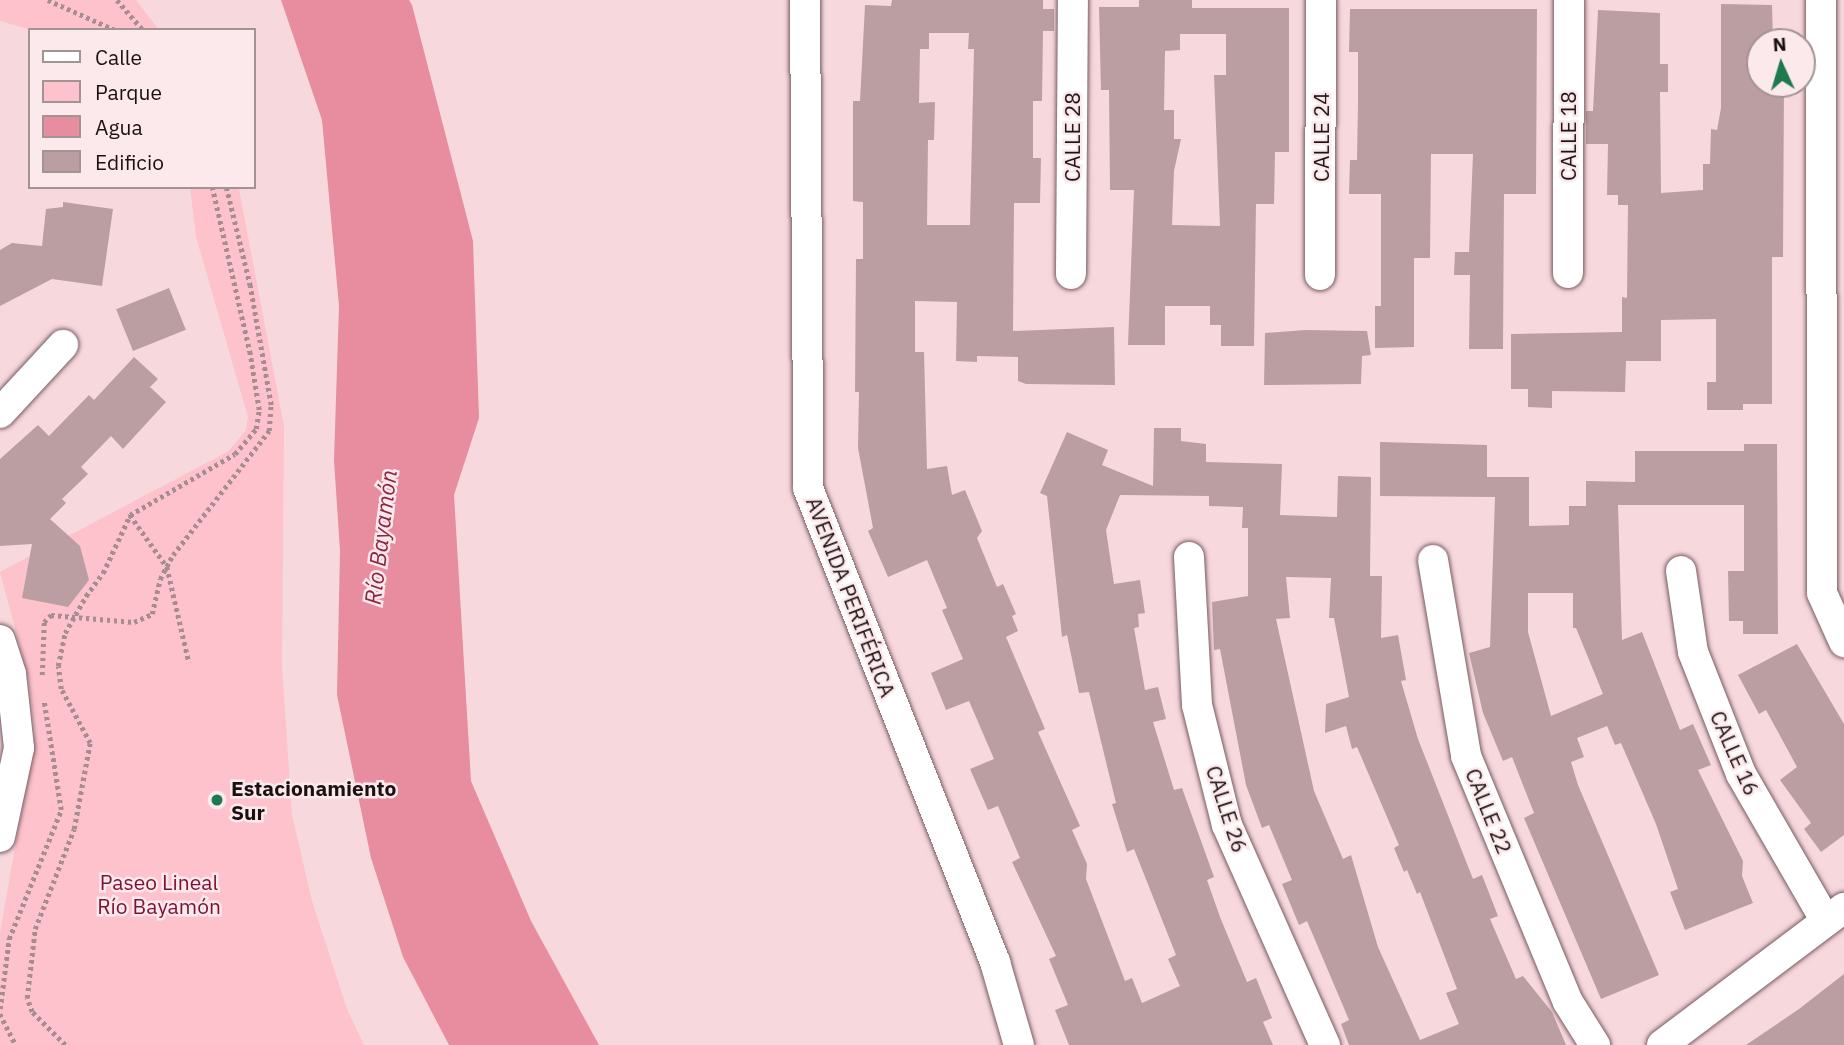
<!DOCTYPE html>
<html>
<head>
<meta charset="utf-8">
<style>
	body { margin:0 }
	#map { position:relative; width:1844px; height:1045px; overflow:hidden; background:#f7d8dd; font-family:"IBM Plex Sans",sans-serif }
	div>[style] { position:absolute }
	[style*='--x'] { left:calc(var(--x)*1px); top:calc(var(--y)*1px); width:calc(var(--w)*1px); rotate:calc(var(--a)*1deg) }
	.green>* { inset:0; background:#fdc2cb }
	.water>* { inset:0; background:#e78d9f }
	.building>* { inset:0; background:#bb9ea2; transform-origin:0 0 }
	.path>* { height:4.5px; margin-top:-2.25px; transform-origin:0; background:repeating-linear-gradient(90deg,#a58d91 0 3.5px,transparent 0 7px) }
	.roads { filter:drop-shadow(0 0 2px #775c61) drop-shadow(0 0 2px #775c61) }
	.minor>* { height:30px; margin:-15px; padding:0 15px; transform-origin:15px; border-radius:15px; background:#fff }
	.path-bridge>* { height:4.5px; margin-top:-2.25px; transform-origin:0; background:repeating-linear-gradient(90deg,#a58d91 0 3.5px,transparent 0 7px) }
	.dots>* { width:19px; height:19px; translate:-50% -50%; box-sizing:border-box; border:4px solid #fce9eb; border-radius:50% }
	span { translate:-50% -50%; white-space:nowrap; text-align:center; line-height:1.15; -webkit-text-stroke:5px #fce9eb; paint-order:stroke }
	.street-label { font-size:21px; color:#1b1113 }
	.poi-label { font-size:21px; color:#1b1113; font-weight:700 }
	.left { translate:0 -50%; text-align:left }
	.park-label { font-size:21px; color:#7c1136 }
	.water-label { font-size:23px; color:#8d2444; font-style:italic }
	.legend { position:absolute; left:28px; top:28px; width:228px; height:161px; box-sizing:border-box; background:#fce9eb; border:2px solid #a29395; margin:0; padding:9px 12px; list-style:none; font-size:21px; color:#1b1113 }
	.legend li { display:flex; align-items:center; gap:14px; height:35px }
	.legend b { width:35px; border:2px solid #a29395 }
	.north { position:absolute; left:1746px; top:28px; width:70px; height:70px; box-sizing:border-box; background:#fce9eb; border:2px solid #a29395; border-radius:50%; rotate:356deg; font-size:19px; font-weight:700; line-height:28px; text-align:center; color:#1b1113 }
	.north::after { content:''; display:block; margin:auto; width:24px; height:32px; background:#1f794e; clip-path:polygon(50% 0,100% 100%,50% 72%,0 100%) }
</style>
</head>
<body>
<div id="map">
	<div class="green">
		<div style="clip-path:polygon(0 0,136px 0,159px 30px,32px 30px,0 21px)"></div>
		<div style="clip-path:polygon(190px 187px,239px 189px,284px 426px,282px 665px,292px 815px,312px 901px,347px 1009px,364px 1045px,0 1045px,0 933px,35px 733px,29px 680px,0 572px,229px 451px,246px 430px,248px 417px,196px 237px)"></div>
	</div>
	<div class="water">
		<div style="clip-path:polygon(281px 0,409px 0,412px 5px,473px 241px,479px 418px,454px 495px,471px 781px,531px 921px,599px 1045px,449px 1045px,403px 957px,371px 858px,337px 695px,340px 551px,334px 460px,339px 306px,322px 120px)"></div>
	</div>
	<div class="building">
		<div style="clip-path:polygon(evenodd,892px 0,1043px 0,1043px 9px,1054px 9px,1054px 31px,1043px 31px,1042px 101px,1033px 101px,1033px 158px,1041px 158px,1040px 203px,1014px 203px,1013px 331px,1114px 327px,1115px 385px,1026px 384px,1018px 381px,1018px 357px,977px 356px,977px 362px,956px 361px,957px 302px,915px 301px,915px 352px,924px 352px,927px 469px,947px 466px,952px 495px,965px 490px,982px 531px,977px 538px,997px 587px,1003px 584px,1016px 614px,1012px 616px,1018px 631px,1006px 637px,1045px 729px,1038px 732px,1080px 826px,1072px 830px,1087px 864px,1086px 879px,1125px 981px,1132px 978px,1142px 1003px,1180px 986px,1168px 959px,1176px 955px,1134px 849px,1127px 852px,1112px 804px,1116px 803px,1089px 692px,1079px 693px,1067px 635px,1062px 637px,1047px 496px,1040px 493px,1067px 432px,1108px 450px,1102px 465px,1153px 486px,1154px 428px,1181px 428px,1181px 441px,1206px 444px,1206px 462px,1282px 464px,1280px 515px,1337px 517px,1338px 476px,1371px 477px,1370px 576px,1382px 576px,1381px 638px,1398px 635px,1406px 680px,1401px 681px,1418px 739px,1473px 879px,1482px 875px,1498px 916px,1490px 919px,1516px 979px,1523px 976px,1552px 1012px,1566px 1045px,1349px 1045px,1341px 1024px,1349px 1020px,1307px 921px,1299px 925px,1282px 884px,1292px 880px,1269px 825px,1262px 828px,1246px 785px,1220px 649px,1214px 650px,1212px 602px,1248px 596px,1248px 528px,1242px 528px,1243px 507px,1209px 506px,1209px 496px,1120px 495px,1106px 530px,1114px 584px,1140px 580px,1145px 613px,1138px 614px,1139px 627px,1134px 628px,1145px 690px,1158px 687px,1166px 719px,1153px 722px,1174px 790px,1182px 788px,1214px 877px,1207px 880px,1220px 917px,1247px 982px,1256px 978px,1272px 1018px,1263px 1022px,1273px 1045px,1069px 1045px,1055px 1010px,1068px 1005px,1049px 959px,1056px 956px,1012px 862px,1020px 858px,998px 806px,988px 810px,970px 769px,994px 759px,969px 701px,946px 710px,931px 673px,963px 659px,942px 610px,947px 608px,927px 560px,888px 577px,868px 531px,873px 528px,858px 448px,859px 392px,855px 392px,856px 259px,863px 259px,863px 202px,853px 201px,853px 101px,860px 101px,865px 5px,891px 6px,892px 0,929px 33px,969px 33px,968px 49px,974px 49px,970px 225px,927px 225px,928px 140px,934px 140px,935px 102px,919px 103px,920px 49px,929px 49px,929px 33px,892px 0,1286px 577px,1331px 578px,1329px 618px,1334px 618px,1349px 697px,1326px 704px,1325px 733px,1346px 726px,1352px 749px,1357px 747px,1399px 845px,1394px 848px,1404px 872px,1407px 870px,1417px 894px,1420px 892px,1457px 989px,1446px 993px,1459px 1024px,1420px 1040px,1378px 947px,1351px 855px,1343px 859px,1314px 791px,1276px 619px,1290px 618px,1286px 577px)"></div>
		<div style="clip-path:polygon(evenodd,1139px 0,1192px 0,1192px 8px,1289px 8px,1289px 152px,1275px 152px,1274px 204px,1256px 204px,1254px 346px,1221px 346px,1221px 325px,1210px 325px,1210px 306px,1165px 306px,1165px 345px,1128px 345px,1134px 190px,1110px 190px,1109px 90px,1101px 90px,1099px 7px,1139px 7px,1139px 0,1180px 34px,1226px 34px,1226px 75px,1214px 75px,1220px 226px,1172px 225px,1174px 171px,1181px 139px,1174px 139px,1174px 110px,1164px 110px,1165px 51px,1180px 50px,1180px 34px)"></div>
		<div style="clip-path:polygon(1721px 4px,1772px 5px,1773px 42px,1760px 42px,1760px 84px,1784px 84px,1783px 257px,1772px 257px,1772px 404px,1743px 404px,1743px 410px,1707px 410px,1707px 382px,1716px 382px,1716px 319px,1661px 320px,1661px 361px,1626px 361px,1625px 392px,1552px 391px,1552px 408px,1528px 407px,1528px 389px,1511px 389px,1511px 334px,1622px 332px,1622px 297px,1627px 298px,1628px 205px,1618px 205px,1618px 195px,1607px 195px,1608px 144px,1586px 144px,1586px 111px,1593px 111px,1598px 10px,1660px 13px,1660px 64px,1668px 64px,1668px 92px,1660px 92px,1661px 193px,1703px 190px,1703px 164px,1710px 164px,1711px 129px,1717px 130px,1721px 108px)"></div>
		<div style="clip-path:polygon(1350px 9px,1537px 9px,1536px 194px,1504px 194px,1503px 349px,1469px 349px,1470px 275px,1454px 275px,1455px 252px,1469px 252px,1473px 154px,1431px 154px,1430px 258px,1414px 258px,1414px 347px,1375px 348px,1375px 306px,1381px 306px,1381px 194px,1349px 194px,1350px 160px,1357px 160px,1358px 103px,1358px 52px,1349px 52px)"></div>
		<div style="clip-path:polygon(63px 202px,113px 209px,102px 286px,52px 279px,0 306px,0 250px,12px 243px,42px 246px,46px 209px,63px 207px)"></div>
		<div style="left:169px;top:288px;width:45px;height:57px;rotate:68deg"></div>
		<div style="clip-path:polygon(1305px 330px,1367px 331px,1371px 355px,1362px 356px,1361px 384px,1264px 385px,1265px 333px)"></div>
		<div style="clip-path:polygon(134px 357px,158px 379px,150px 387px,166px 402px,123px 449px,111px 436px,81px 467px,88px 474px,62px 499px,66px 503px,50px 519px,80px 546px,89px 580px,68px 607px,22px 598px,32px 544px,0 546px,0 459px,38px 425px,49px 436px,89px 395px,94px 400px)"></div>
		<div style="clip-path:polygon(evenodd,1380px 442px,1487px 445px,1487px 477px,1529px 477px,1529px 526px,1569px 525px,1569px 506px,1586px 506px,1586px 481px,1635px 482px,1635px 451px,1744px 451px,1744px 444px,1777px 444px,1778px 634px,1743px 634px,1743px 621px,1729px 621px,1728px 571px,1744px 571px,1744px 505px,1618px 505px,1622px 640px,1642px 632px,1680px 730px,1693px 724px,1711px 765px,1698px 770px,1743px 861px,1742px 876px,1753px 903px,1685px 930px,1670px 892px,1678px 889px,1656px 824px,1621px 743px,1615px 745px,1607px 726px,1577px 738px,1584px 757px,1571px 762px,1578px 785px,1659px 975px,1601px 999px,1524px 818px,1534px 813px,1512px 757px,1503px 761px,1483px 713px,1469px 653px,1490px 647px,1495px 497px,1380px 496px,1380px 442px,1528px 593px,1573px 593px,1573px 628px,1576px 628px,1603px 694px,1551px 716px,1528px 632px,1528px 593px)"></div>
		<div style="clip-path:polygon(1797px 644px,1844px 724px,1844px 835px,1821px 852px,1804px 829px,1811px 823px,1780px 780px,1797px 767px,1766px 710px,1759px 714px,1738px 675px)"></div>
		<div style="clip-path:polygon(1844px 974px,1844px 1045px,1746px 1045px,1799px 1009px)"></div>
	</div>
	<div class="path">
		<div style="--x:48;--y:0;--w:73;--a:24.1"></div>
		<div style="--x:117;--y:0;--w:40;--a:49"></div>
		<div style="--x:130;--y:515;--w:64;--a:54.6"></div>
		<div style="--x:167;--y:567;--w:98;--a:77"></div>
		<div style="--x:86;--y:596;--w:29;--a:-54"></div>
		<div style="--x:103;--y:573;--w:64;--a:-65"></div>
		<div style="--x:130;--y:515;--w:121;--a:-30.2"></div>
		<div style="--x:235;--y:454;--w:33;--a:-50"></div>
		<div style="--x:256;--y:429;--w:19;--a:-81"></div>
		<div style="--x:259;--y:410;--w:57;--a:-99.1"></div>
		<div style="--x:250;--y:354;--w:171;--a:-102.8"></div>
		<div style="--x:42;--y:675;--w:53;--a:-87.8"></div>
		<div style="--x:44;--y:622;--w:10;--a:-45"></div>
		<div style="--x:51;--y:615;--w:83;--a:4.8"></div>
		<div style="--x:134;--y:622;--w:20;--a:-24"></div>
		<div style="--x:152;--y:614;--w:36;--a:-77"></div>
		<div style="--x:160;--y:579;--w:27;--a:-62"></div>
		<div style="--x:173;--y:555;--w:157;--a:-52.3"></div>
		<div style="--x:269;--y:431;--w:26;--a:-86"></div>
		<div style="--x:271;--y:405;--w:121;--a:-100"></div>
		<div style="--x:250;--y:286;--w:102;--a:-103.6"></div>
		<div style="--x:0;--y:1009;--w:71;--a:-82.7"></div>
		<div style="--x:9;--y:939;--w:139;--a:-68"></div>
		<div style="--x:61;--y:810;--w:110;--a:-98.9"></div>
		<div style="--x:0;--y:1014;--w:35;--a:63"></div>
		<div style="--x:65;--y:1045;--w:47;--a:-135"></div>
		<div style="--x:32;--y:1012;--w:15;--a:-110"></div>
		<div style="--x:27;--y:998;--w:69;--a:-83.4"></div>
		<div style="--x:35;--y:929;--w:107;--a:-68.7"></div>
		<div style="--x:74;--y:829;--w:87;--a:-79.5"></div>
		<div style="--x:90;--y:743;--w:61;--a:-118.2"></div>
		<div style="--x:61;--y:689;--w:23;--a:-97"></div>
		<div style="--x:58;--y:666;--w:34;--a:-78"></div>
	</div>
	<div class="roads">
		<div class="minor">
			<div style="--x:805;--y:0;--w:488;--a:89.6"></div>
			<div style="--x:808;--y:488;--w:510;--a:68.47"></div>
			<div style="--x:995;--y:962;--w:86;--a:73.9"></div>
			<div style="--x:1821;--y:0;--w:593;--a:89.9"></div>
			<div style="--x:1822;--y:593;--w:54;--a:65.8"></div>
			<div style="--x:1568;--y:273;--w:273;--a:-89.8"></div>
			<div style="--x:1071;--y:274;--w:274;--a:-89.6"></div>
			<div style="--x:1320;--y:275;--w:275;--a:-89.8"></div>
			<div style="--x:0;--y:413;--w:93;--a:-47.2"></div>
			<div style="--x:1189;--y:557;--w:148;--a:86.9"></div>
			<div style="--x:1197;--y:705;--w:124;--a:76"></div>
			<div style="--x:1227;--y:825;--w:241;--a:66"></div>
			<div style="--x:1433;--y:560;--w:199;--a:80.4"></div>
			<div style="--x:1466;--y:756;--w:266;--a:67.5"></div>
			<div style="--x:1568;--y:1002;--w:51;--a:57.9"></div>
			<div style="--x:1681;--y:571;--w:82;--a:81.6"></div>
			<div style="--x:1693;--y:652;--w:131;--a:68.5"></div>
			<div style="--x:1741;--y:774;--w:170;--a:60"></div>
			<div style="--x:0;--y:640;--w:36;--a:72"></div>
			<div style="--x:11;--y:674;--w:74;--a:83.8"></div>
			<div style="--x:19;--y:748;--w:91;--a:102.1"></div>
			<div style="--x:1662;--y:1045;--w:228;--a:-37"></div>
		</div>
	</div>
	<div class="path-bridge">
		<div style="--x:65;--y:633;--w:43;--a:-60.4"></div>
	</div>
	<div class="dots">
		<div style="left:217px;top:800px;background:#1f794e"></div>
	</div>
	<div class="street-label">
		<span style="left:1568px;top:136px;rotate:-90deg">CALLE 18</span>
		<span style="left:1072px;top:137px;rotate:-90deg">CALLE 28</span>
		<span style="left:1321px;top:137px;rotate:-90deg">CALLE 24</span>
		<span style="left:851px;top:597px;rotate:69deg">AVENIDA PERIFÉRICA</span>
		<span style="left:1735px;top:753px;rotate:66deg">CALLE 16</span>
		<span style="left:1227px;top:809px;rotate:72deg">CALLE 26</span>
		<span style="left:1489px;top:811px;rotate:68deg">CALLE 22</span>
	</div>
	<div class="poi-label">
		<span class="left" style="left:231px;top:800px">Estacionamiento<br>Sur</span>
	</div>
	<div class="park-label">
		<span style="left:159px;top:894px">Paseo Lineal<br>Río Bayamón</span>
	</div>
	<div class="water-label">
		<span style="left:380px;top:537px;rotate:-83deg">Río Bayamón</span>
	</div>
	<ul class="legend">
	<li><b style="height:9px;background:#fff"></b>Calle</li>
	<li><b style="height:19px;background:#fdc2cb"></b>Parque</li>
	<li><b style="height:19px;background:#e78d9f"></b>Agua</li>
	<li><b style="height:19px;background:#bb9ea2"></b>Edificio</li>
	</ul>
	<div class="north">N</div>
</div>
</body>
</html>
